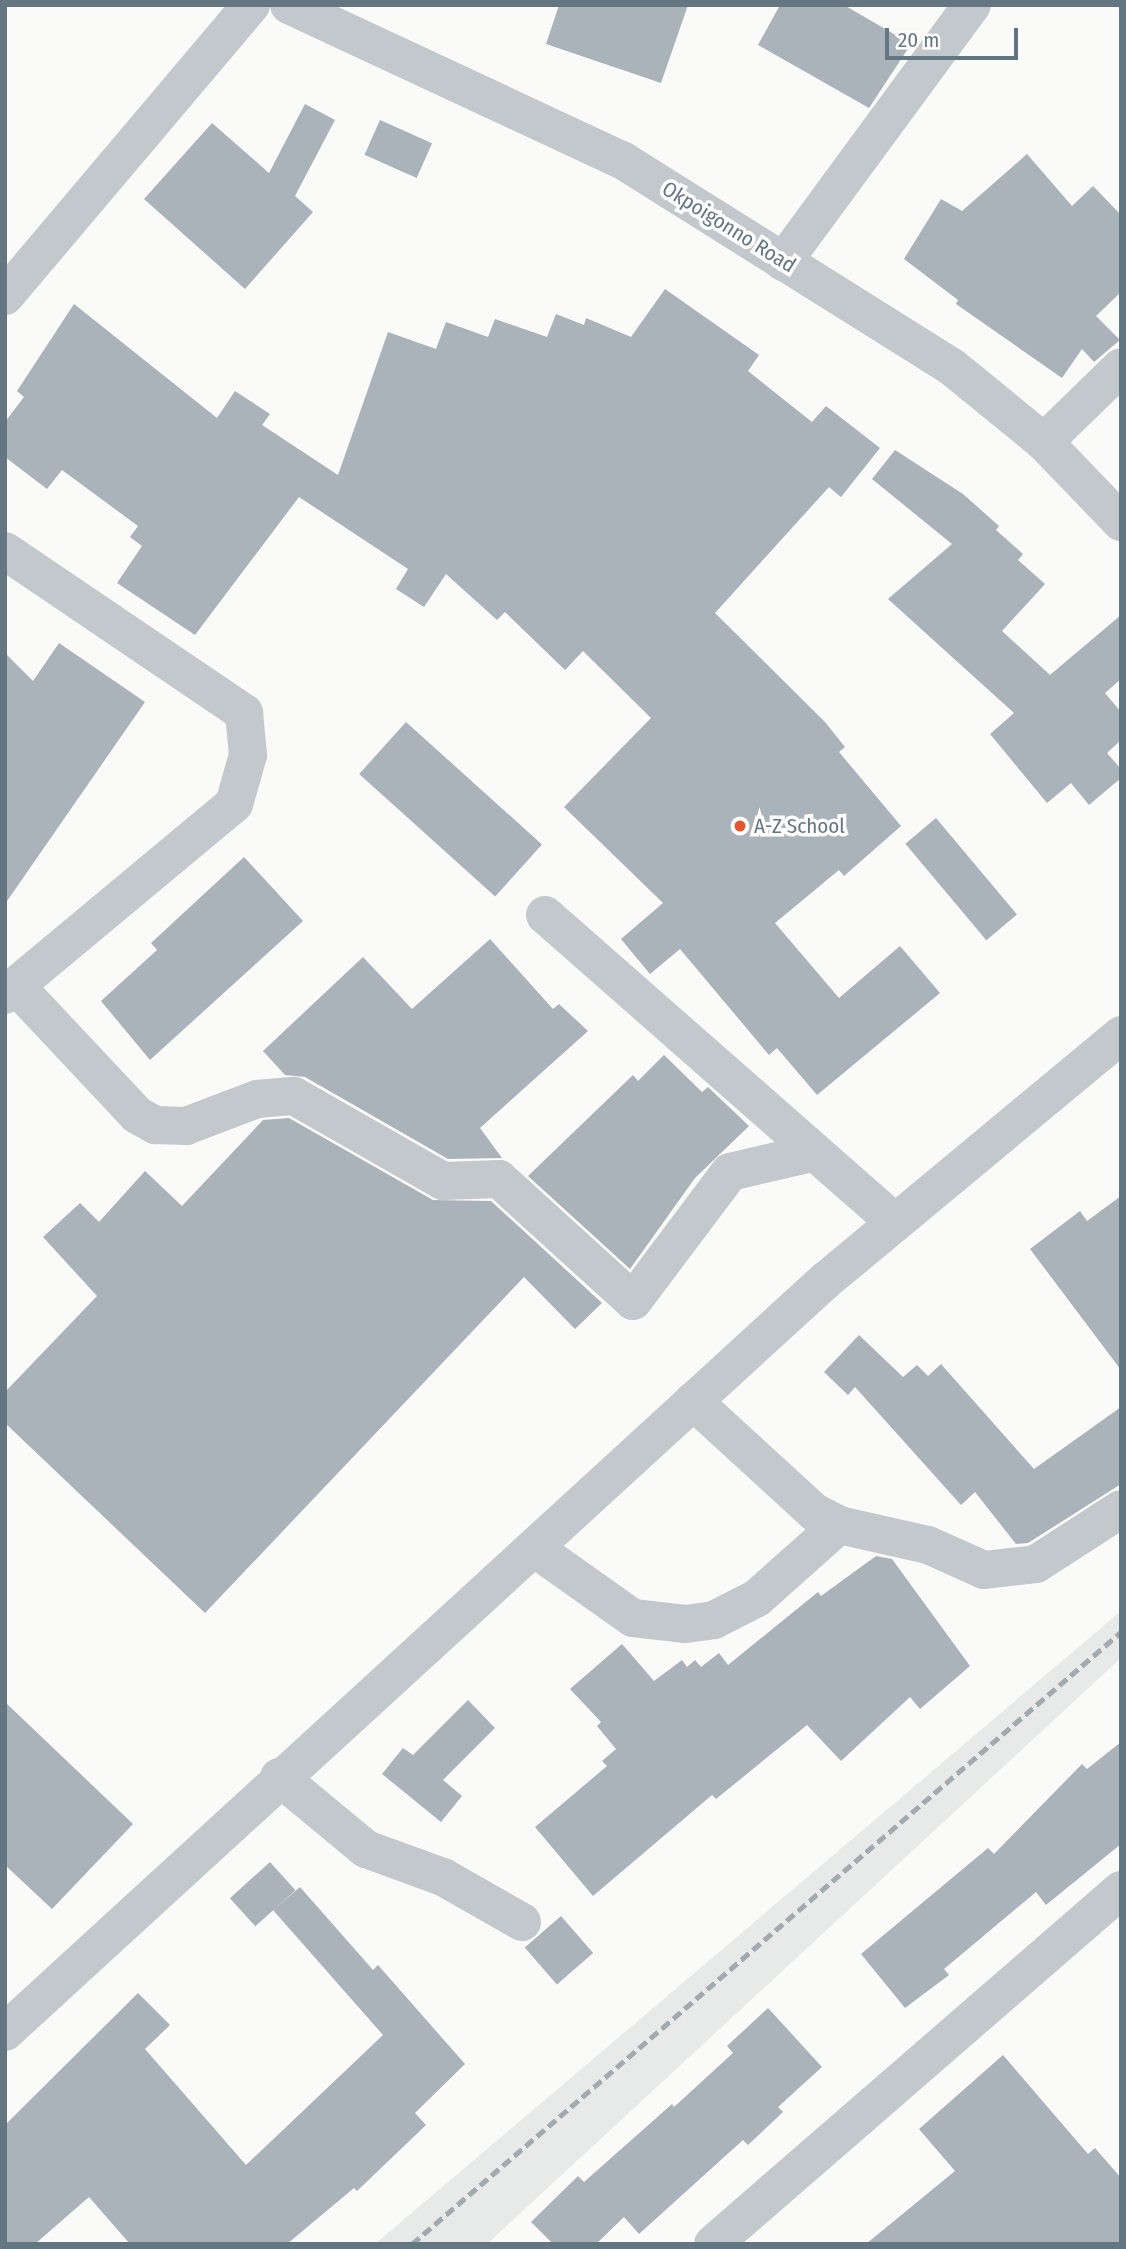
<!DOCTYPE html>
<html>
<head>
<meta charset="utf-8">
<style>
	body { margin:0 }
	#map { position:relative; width:1126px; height:2249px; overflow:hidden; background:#fafaf8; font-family:"Fira Sans Condensed",sans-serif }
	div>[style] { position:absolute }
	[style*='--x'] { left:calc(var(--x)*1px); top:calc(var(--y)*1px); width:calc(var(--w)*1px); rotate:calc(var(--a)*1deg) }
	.built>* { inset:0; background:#e8e9e9 }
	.building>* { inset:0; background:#aab3b9; transform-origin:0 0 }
	.minor>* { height:38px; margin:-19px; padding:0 19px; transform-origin:19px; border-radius:19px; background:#c3c8cc }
	.rail>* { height:5px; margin-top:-2.5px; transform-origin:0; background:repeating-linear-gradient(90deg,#a2aab0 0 10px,transparent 0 15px) }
	.dots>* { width:19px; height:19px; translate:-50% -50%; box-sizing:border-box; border:4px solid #fff; border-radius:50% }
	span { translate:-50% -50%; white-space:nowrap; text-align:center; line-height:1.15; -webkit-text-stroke:7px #fff; paint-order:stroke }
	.street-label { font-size:21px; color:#657683 }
	.poi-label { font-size:21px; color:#657683 }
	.left { translate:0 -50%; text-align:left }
	.frame { position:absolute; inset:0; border:7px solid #657683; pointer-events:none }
	.scale { position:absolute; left:885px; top:28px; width:133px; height:32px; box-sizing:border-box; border:4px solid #657683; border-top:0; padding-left:9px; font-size:21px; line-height:24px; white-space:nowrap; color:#657683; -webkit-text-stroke:5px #fff; paint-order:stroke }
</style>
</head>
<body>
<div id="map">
	<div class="built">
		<div style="clip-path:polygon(1121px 1611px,1121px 1658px,487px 2244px,375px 2244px)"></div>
	</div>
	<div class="building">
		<div style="clip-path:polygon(559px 5px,688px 5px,661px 83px,546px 44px)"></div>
		<div style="clip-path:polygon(780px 5px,844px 5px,911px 44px,869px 108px,758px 45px)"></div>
		<div style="clip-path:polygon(305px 104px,335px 120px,295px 196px,313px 212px,245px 289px,144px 199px,212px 123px,269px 173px)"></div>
		<div style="left:380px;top:120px;width:57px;height:38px;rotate:24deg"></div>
		<div style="clip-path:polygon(1027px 154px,1072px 206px,1093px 186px,1121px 215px,1121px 292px,1096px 316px,1120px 340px,1094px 362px,1082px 349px,1062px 378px,956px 304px,958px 300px,904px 259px,941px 199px,962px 211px)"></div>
		<div style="clip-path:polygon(665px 289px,759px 355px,748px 371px,812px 422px,826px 406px,880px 448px,841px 497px,829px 487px,715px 613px,825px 722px,845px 747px,839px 752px,901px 826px,844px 876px,839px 870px,775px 923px,839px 998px,900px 946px,940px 993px,817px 1095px,777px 1048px,769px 1055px,680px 949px,650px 974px,621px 939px,663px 903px,564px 807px,651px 718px,583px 651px,565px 670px,505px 612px,497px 620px,446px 574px,424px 607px,396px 589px,408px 569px,299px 497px,195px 635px,117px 583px,142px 546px,130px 537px,138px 526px,62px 470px,47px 489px,5px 457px,5px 422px,24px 397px,17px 391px,74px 304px,217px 418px,235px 391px,270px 414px,262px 425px,338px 475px,388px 332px,436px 349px,446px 322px,488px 337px,495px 319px,547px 337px,556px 314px,584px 325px,586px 318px,631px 337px)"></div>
		<div style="clip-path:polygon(895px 450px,963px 494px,999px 526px,996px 530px,1023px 554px,1018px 560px,1045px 584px,1002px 631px,1050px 675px,1121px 615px,1121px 679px,1105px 693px,1121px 712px,1121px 740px,1107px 753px,1121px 769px,1121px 778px,1089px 805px,1071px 783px,1047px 803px,990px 734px,1014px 713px,888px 599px,952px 544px,872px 479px)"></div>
		<div style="clip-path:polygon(59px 643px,145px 702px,5px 904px,5px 653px,33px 681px)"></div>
		<div style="left:406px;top:722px;width:183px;height:70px;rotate:42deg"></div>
		<div style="left:936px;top:818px;width:126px;height:40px;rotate:50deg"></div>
		<div style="clip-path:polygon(244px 857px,303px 921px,150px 1060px,101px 1001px,157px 950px,151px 943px)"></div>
		<div style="clip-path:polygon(490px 939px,553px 1009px,559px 1004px,588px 1031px,480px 1128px,502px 1158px,448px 1159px,305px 1077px,285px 1075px,263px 1051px,363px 957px,412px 1009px)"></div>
		<div style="clip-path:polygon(664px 1055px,702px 1092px,708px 1087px,749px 1126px,695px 1178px,630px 1269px,528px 1176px,633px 1075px,638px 1081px)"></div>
		<div style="clip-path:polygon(289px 1118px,433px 1200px,491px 1201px,602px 1303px,575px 1329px,524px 1277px,205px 1613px,5px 1423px,5px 1392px,97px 1296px,43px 1237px,80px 1203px,99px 1222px,145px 1171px,182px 1206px,263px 1120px)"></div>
		<div style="clip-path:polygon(1121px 1196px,1121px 1370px,1030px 1249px,1080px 1211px,1087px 1221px)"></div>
		<div style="clip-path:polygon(859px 1335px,903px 1377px,917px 1365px,928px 1376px,941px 1364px,1034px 1469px,1121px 1407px,1121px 1484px,1028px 1543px,1016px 1544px,975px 1492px,961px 1505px,855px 1387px,848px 1395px,824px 1372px)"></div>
		<div style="clip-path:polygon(876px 1556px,892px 1559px,970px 1666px,920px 1709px,910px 1697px,841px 1761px,807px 1725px,716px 1799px,712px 1795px,593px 1896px,535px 1827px,607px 1766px,602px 1761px,616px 1749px,597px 1726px,601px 1722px,570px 1689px,622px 1644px,654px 1681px,682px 1660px,687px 1667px,695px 1660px,701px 1667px,719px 1653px,728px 1665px,818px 1592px,821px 1596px)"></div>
		<div style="clip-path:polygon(468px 1700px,495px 1728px,443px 1780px,462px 1796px,441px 1822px,382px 1774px,403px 1748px,413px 1755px)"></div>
		<div style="clip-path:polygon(5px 1702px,133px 1824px,52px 1909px,5px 1865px)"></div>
		<div style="clip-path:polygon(1121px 1742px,1121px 1844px,1046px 1905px,1036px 1892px,944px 1969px,949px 1975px,905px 2008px,861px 1954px,988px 1848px,994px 1854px,1082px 1764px,1087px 1769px)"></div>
		<div style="left:270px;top:1862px;width:38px;height:54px;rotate:48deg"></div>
		<div style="clip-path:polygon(300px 1887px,373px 1970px,378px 1965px,465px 2064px,415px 2113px,426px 2125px,357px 2191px,354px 2188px,287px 2244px,130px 2244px,89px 2197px,35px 2244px,5px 2244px,5px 2125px,138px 1993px,170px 2025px,145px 2049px,246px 2165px,383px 2035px,273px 1910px)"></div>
		<div style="left:561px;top:1916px;width:49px;height:48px;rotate:49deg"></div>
		<div style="clip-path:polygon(768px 2008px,822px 2067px,778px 2107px,783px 2112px,748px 2145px,743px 2140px,639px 2234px,624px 2217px,596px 2244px,553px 2244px,531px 2222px,578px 2176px,584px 2182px,672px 2104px,674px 2107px,733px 2053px,727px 2046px)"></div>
		<div style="clip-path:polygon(1003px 2055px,1088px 2154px,1095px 2148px,1121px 2178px,1121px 2244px,866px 2244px,955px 2171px,919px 2129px)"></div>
	</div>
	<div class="minor">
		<div style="--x:289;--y:5;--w:367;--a:25"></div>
		<div style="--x:622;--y:160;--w:390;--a:32.1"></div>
		<div style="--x:952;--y:367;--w:119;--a:39.2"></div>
		<div style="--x:1044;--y:442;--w:111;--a:46.1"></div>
		<div style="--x:783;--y:262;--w:319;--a:-53.7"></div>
		<div style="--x:5;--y:296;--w:381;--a:-49.8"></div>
		<div style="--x:1044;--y:442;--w:107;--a:-44.2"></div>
		<div style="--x:5;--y:551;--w:289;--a:34.1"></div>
		<div style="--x:244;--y:713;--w:42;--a:84.6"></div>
		<div style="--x:248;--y:755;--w:51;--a:105.9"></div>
		<div style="--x:234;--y:804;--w:298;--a:140.2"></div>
		<div style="--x:545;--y:915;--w:466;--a:41.3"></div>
		<div style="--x:16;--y:986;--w:177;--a:46.8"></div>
		<div style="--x:137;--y:1115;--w:21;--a:29"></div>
		<div style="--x:155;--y:1125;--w:31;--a:2"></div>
		<div style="--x:186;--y:1126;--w:76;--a:-20.8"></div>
		<div style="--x:257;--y:1099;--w:37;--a:-5"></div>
		<div style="--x:294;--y:1096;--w:172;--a:29.7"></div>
		<div style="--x:443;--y:1181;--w:56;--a:-2"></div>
		<div style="--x:499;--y:1179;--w:181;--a:42.3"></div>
		<div style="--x:633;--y:1301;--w:161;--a:-53.1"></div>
		<div style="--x:730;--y:1172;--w:87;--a:-13.2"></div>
		<div style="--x:693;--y:1401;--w:164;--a:42.5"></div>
		<div style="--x:814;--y:1512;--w:28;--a:27"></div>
		<div style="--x:839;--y:1525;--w:91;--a:12.7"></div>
		<div style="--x:928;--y:1545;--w:61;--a:24.1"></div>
		<div style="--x:984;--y:1570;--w:52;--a:-6.6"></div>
		<div style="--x:1036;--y:1564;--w:101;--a:-32.9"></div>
		<div style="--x:534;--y:1548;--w:121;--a:35.3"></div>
		<div style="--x:633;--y:1618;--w:53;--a:6.5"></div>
		<div style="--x:686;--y:1624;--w:28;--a:-8"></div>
		<div style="--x:714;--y:1620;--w:48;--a:-27.1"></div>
		<div style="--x:757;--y:1598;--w:110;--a:-41.7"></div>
		<div style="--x:279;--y:1777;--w:113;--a:39.6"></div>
		<div style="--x:366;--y:1849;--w:82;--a:20"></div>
		<div style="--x:443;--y:1877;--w:91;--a:29.7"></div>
		<div style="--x:5;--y:2032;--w:1112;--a:-42.49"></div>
		<div style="--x:825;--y:1281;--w:385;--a:-39.7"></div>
		<div style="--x:713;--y:2244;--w:540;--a:-40.95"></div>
	</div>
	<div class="rail">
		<div style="--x:412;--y:2244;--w:937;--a:-40.8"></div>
	</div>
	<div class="dots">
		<div style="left:740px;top:826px;background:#e4572e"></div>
	</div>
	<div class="street-label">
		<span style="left:729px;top:227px;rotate:32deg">Okpoigonno Road</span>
	</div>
	<div class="poi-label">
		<span class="left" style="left:754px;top:826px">A-Z School</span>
	</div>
	<div class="frame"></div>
	<div class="scale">20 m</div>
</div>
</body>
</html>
